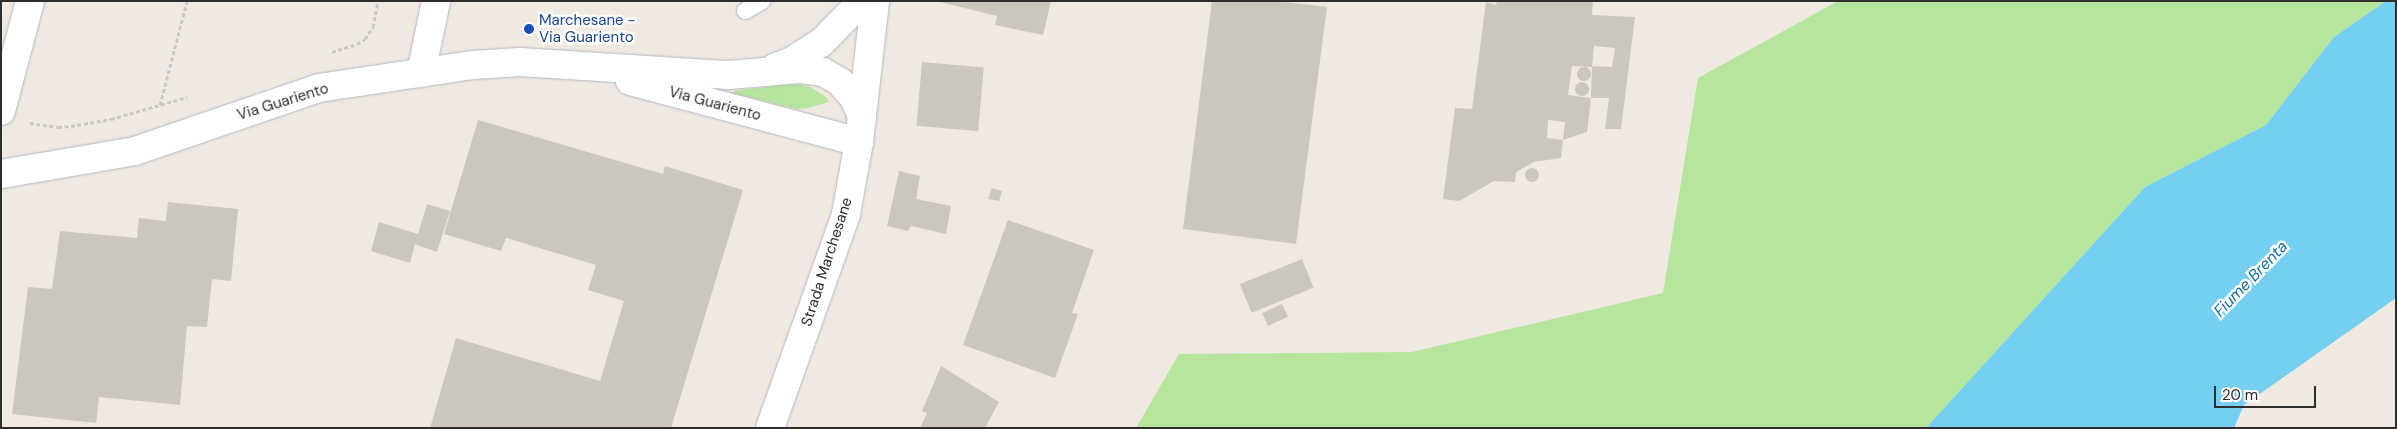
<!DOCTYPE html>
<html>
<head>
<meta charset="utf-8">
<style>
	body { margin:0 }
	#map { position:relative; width:2397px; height:429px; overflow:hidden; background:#efe9e1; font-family:"DM Sans",sans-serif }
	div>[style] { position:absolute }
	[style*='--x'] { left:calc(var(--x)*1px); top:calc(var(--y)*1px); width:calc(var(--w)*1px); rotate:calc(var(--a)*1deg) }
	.green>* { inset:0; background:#b6e59e }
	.water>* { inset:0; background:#75cff0 }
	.building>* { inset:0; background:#cbc7bf; transform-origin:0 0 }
	.round { border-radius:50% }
	.path>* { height:3px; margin-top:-1.5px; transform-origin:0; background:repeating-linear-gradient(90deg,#c9c9c9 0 4px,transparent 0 6.5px) }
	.roads { filter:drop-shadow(0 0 1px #b4b7c1) drop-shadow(0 0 1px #b4b7c1) }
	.lane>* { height:16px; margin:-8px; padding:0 8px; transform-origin:8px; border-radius:8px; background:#fff }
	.street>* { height:28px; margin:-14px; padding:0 14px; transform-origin:14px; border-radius:14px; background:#fff }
	.secondary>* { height:28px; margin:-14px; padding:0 14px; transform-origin:14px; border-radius:14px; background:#fff }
	.dots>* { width:14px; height:14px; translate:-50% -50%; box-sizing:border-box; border:2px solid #fff; border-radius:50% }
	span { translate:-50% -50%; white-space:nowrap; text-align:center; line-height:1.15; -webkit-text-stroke:5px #fff; paint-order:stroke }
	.transit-label { font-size:15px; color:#164399 }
	.left { translate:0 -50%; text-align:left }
	.street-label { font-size:15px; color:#2e2e2e }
	.water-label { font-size:16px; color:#0d6fa3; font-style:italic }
	.frame { position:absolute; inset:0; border:2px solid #2e2e2e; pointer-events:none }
	.scale { position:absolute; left:2214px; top:386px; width:102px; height:22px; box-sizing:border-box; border:2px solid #2e2e2e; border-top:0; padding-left:6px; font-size:15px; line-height:18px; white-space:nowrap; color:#2e2e2e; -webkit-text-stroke:4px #fff; paint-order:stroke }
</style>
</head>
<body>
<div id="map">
	<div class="green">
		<div style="clip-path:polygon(1838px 1px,2386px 1px,2334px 37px,2266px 125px,2145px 187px,1926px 428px,1136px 428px,1179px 354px,1412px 352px,1663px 293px,1698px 78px)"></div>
		<div style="clip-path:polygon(793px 83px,810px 87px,825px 96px,829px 102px,808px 108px,796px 109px,731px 93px,734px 91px)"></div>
	</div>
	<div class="water">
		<div style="clip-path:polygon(2386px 1px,2396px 1px,2396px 298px,2244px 405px,2234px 428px,1926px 428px,2145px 187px,2266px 125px,2334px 37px)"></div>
	</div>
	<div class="building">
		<div style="clip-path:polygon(936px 1px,1051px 1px,1043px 35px,995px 25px,997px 16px)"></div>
		<div style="clip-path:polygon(1212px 1px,1276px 1px,1327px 7px,1296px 244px,1183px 229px)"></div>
		<div style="clip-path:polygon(evenodd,1497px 1px,1593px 1px,1592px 15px,1635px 17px,1621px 129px,1605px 129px,1609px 98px,1591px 98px,1587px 132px,1563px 140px,1565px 122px,1548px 120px,1547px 138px,1563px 140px,1561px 158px,1534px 162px,1516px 172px,1515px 182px,1494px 181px,1459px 201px,1443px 199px,1455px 108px,1472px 109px,1486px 2px,1496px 5px,1497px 1px,1594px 46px,1615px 48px,1612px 67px,1592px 66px,1591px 98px,1568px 95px,1572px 66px,1592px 67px,1594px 46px)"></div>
		<div style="left:922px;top:62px;width:62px;height:64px;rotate:5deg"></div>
		<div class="round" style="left:1577px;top:67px;width:14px;height:14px"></div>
		<div class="round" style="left:1575px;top:82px;width:14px;height:14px"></div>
		<div style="clip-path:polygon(478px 120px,663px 174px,665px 166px,743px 190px,671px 428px,430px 428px,456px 338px,600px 381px,624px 301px,588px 290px,596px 265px,506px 238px,501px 251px,444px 234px)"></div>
		<div class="round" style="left:1525px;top:168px;width:14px;height:14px"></div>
		<div style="clip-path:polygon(899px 171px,920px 176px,916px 199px,951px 206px,946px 234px,911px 226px,908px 231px,887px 226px)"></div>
		<div style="clip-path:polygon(992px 188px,1002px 191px,999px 201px,988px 199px)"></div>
		<div style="clip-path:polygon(168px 202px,238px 209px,231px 281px,212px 279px,207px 327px,187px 326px,180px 405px,99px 397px,96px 423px,12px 414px,28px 287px,52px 289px,60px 231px,137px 238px,139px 218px,166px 221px)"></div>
		<div style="clip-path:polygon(427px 204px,450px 211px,437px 252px,415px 244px,410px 263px,371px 251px,379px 222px,418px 234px)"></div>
		<div style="clip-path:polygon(1008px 220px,1094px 250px,1072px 313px,1078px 314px,1055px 378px,963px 345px)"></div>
		<div style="left:1302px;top:259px;width:31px;height:67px;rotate:68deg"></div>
		<div style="left:1282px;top:304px;width:14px;height:22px;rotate:65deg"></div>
		<div style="clip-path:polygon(941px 366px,999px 402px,985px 428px,920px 428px,927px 413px,922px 411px)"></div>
	</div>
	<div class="path">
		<div style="--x:332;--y:52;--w:26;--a:-18"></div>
		<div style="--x:357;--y:44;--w:9;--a:-32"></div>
		<div style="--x:365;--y:39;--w:14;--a:-56"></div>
		<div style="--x:373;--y:27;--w:26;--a:-79"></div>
		<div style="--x:160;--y:105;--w:107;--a:-75.4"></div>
		<div style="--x:30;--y:123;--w:28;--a:8"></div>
		<div style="--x:58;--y:127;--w:13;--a:-4"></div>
		<div style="--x:71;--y:126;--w:41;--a:-9.9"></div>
		<div style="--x:111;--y:119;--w:79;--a:-16.1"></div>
	</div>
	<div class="roads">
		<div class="lane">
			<div style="--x:745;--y:11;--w:20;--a:-30"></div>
		</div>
		<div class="street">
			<div style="--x:776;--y:67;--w:15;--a:-20"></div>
			<div style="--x:790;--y:62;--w:36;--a:-32"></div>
			<div style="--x:821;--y:43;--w:59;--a:-45.7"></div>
			<div style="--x:421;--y:73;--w:74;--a:-78.2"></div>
			<div style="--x:630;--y:81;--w:237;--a:14.9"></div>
			<div style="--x:1;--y:111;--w:114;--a:-75.2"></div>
			<div style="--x:1;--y:174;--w:136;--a:-9.7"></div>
			<div style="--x:135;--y:151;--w:194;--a:-18.9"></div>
			<div style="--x:319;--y:88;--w:156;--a:-8.5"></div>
			<div style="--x:473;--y:65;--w:47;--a:-3.7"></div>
			<div style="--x:520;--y:62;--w:209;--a:3.6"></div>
			<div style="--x:729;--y:75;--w:71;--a:-4.8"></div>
			<div style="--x:800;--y:69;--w:23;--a:7"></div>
			<div style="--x:823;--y:72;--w:20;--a:30"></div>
			<div style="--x:840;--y:82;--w:21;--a:49"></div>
			<div style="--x:854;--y:98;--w:20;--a:66"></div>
		</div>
		<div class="secondary">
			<div style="--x:770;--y:428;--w:227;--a:-70.4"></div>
			<div style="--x:846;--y:214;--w:73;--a:-79.8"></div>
			<div style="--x:859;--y:142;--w:142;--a:-83.5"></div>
		</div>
	</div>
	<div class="dots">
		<div style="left:529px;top:29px;background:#1a4fb4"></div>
	</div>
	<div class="transit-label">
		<span class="left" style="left:539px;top:29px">Marchesane -<br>Via Guariento</span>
	</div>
	<div class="street-label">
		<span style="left:283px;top:102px;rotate:-17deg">Via Guariento</span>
		<span style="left:715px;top:104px;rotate:15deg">Via Guariento</span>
		<span style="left:827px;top:262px;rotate:-72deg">Strada Marchesane</span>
	</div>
	<div class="water-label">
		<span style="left:2251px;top:279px;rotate:-46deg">Fiume Brenta</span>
	</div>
	<div class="frame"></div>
	<div class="scale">20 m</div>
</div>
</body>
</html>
